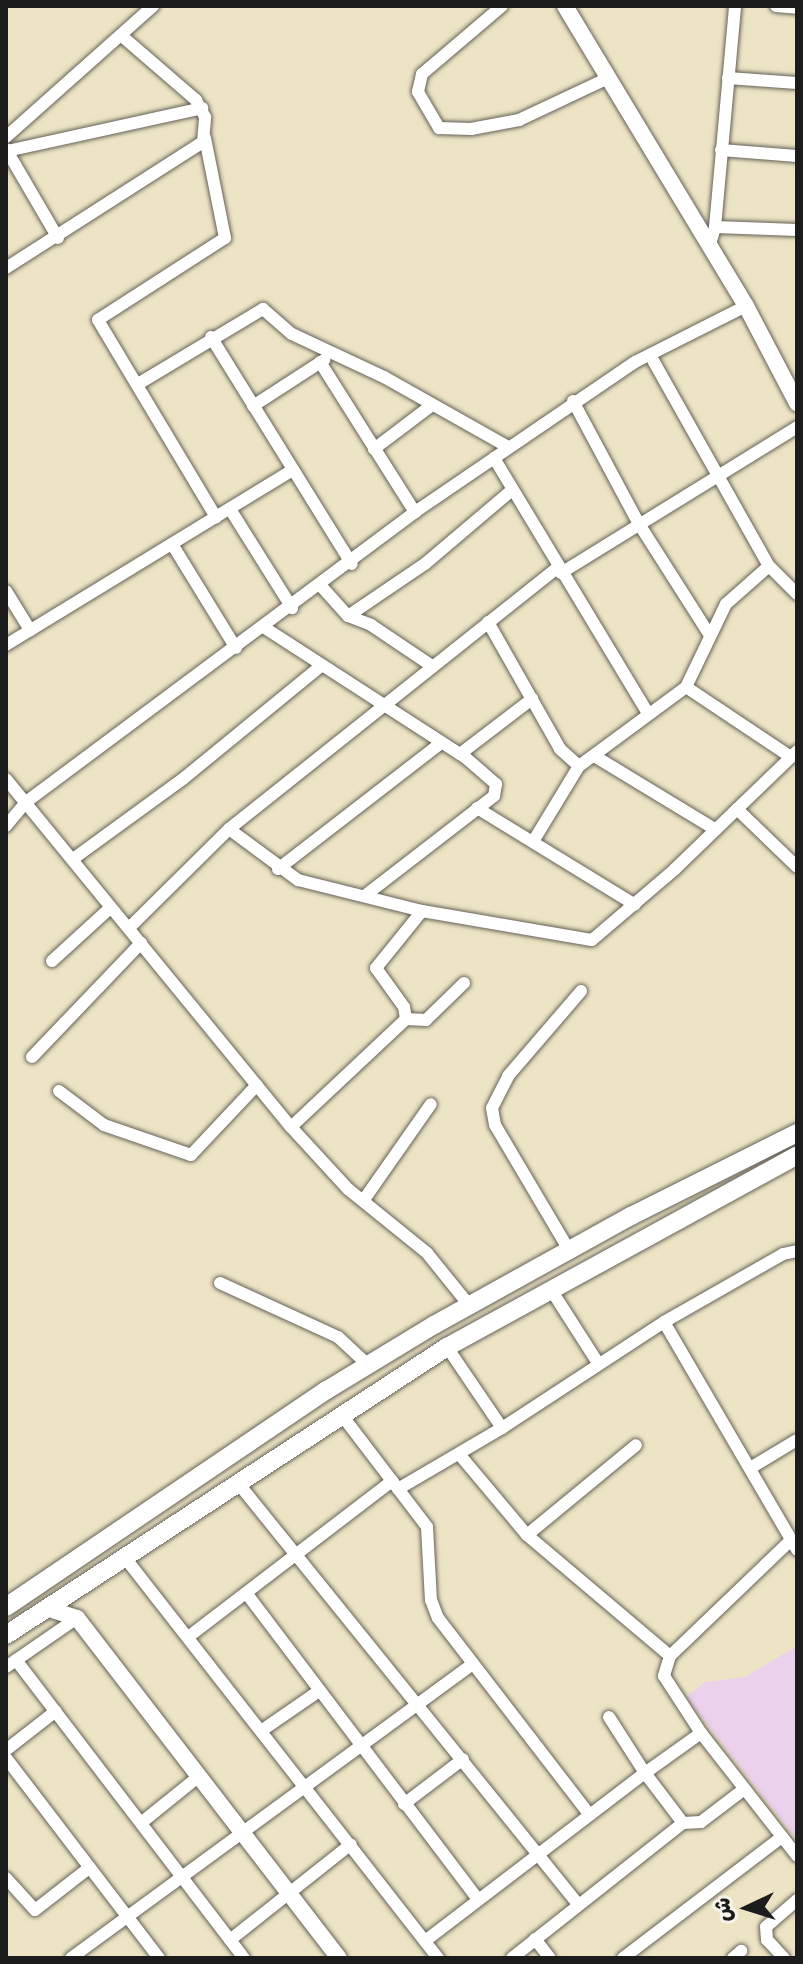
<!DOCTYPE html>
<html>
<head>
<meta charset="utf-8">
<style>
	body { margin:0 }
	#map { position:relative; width:803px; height:1964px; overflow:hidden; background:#ede4c5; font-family:Itim,"Playpen Sans Arabic",sans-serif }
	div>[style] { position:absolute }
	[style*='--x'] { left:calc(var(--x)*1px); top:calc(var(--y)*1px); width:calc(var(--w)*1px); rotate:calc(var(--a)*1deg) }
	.built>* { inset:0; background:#ebd1eb }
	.roads { filter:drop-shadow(0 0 2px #656257) drop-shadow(0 0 2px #656257) }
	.street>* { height:12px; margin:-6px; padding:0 6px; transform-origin:6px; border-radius:6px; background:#fff }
	.secondary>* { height:16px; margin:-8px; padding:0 8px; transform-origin:8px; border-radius:8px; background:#fff }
	.primary>* { height:18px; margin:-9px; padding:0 9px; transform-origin:9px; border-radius:9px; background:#fff }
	span { translate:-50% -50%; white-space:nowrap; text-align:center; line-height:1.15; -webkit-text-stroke:6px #f7f3e8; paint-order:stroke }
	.frame { position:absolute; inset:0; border:8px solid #1c1c1c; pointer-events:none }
	.north { position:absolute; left:707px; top:1868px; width:80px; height:80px; -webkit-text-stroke:6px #f7f3e8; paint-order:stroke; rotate:266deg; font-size:22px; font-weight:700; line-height:32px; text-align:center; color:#1c1c1c }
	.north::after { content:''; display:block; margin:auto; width:28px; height:36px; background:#1c1c1c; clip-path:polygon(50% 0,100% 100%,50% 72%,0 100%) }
</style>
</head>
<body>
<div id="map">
	<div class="built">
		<div style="clip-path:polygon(797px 1646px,797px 1840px,686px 1697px,705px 1682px,745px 1677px)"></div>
	</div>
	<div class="roads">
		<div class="street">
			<div style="--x:502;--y:6;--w:105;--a:139.6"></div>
			<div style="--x:422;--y:74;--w:18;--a:103"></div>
			<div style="--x:418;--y:92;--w:42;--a:59.7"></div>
			<div style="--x:439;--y:128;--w:32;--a:2"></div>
			<div style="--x:471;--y:129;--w:49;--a:-10.6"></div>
			<div style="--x:519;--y:120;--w:96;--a:-25.2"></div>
			<div style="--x:776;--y:6;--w:21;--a:5"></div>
			<div style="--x:728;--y:78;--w:69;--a:4.1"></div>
			<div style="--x:6;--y:137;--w:197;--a:-41.7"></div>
			<div style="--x:205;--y:138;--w:102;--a:78.7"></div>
			<div style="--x:225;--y:238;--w:151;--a:147.2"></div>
			<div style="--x:98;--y:320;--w:230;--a:59.1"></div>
			<div style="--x:6;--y:149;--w:103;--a:59.7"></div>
			<div style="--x:721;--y:150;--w:76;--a:4.5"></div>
			<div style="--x:7;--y:151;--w:200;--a:-12.4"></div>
			<div style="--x:715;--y:227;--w:82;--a:2.1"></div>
			<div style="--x:709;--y:247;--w:21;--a:-73"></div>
			<div style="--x:715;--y:227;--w:222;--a:-84.8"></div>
			<div style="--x:6;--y:268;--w:234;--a:-32.6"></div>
			<div style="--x:203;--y:142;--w:25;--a:-85"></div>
			<div style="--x:205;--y:117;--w:19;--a:-118"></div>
			<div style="--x:196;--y:100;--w:96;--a:-139.2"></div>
			<div style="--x:211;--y:337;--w:267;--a:58.2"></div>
			<div style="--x:650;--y:355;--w:242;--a:60.6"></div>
			<div style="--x:769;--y:566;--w:40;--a:45"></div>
			<div style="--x:320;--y:362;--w:178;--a:57.7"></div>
			<div style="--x:138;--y:384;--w:146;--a:-31"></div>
			<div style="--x:263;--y:309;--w:38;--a:41"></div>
			<div style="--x:292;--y:334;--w:102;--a:25.1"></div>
			<div style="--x:384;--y:377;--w:142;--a:29.4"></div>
			<div style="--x:573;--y:401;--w:140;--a:61.8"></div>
			<div style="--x:639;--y:524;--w:130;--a:57.5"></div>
			<div style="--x:253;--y:406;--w:85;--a:-32.9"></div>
			<div style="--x:374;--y:449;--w:73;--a:-37.2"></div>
			<div style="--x:494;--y:458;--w:297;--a:58.9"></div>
			<div style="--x:230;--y:509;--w:117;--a:57.9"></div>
			<div style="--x:172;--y:544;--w:122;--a:58.4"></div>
			<div style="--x:561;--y:573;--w:278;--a:-31.7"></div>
			<div style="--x:321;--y:586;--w:40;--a:48"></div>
			<div style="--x:348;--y:616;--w:25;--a:21"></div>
			<div style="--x:371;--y:625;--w:73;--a:33.9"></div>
			<div style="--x:6;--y:591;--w:46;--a:58.4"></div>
			<div style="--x:348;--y:616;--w:94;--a:-34.2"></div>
			<div style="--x:426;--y:563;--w:113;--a:-40.3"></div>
			<div style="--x:488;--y:622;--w:146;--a:60.4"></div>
			<div style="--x:560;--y:749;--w:25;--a:42"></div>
			<div style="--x:265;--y:628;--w:239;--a:32.9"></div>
			<div style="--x:466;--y:758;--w:40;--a:41"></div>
			<div style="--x:496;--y:784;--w:12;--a:99"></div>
			<div style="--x:494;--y:796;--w:160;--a:142.3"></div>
			<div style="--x:6;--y:645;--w:336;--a:-31.4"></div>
			<div style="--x:686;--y:687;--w:126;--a:33.7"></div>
			<div style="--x:460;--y:754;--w:91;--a:-37.4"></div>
			<div style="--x:596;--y:757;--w:140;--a:31.3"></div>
			<div style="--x:6;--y:779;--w:450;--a:50.7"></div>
			<div style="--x:291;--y:1127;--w:84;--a:47.4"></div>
			<div style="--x:348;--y:1189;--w:102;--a:39"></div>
			<div style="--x:427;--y:1253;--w:67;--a:51.1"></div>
			<div style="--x:477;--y:808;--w:185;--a:31.5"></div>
			<div style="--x:737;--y:809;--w:83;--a:44"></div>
			<div style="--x:6;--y:826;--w:31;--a:-50"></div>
			<div style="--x:26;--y:802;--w:485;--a:-36.7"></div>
			<div style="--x:415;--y:512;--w:266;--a:-34.3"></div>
			<div style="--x:635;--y:362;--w:124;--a:-26.8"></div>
			<div style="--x:229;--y:829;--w:86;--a:36.5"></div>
			<div style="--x:298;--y:880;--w:128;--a:14"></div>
			<div style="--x:422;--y:911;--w:172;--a:9.7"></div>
			<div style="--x:592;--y:940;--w:109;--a:-40.5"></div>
			<div style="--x:675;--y:869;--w:170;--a:-44"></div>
			<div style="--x:534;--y:840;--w:87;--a:-58.7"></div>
			<div style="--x:579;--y:766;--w:133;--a:-36.4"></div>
			<div style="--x:686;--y:687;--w:92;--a:-64.3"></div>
			<div style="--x:726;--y:604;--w:57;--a:-41.5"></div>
			<div style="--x:73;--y:859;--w:137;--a:-36.1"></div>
			<div style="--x:184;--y:778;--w:177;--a:-39.3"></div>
			<div style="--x:278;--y:869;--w:206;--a:-37.7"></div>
			<div style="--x:129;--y:928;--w:141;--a:-44.7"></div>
			<div style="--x:229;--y:829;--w:421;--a:-38.5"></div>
			<div style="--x:52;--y:961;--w:79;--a:-42.4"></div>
			<div style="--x:406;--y:1019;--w:20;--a:3"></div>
			<div style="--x:426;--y:1020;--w:53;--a:-44.2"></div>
			<div style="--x:32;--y:1057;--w:158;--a:-46.3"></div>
			<div style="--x:59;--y:1091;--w:56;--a:37.1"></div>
			<div style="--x:104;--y:1125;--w:92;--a:19"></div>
			<div style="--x:191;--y:1155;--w:96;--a:-46.7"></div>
			<div style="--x:291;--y:1127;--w:158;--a:-43.2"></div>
			<div style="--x:406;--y:1019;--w:12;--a:-99"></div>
			<div style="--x:404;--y:1007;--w:48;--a:-125.7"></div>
			<div style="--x:376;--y:968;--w:73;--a:-51.1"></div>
			<div style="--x:363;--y:1201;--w:118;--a:-55"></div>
			<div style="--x:569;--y:1250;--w:145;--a:-120.6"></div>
			<div style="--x:495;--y:1125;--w:17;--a:-100"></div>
			<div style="--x:492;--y:1108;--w:36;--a:-63"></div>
			<div style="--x:508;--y:1076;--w:112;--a:-49.3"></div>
			<div style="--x:220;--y:1283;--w:130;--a:24.6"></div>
			<div style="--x:338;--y:1337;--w:41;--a:43"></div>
			<div style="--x:550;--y:1288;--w:89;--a:57.4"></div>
			<div style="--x:664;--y:1322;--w:264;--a:59.7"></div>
			<div style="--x:447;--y:1347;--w:98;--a:55.8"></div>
			<div style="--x:341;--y:1414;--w:142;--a:52.7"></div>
			<div style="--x:427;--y:1527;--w:73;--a:86.9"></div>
			<div style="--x:431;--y:1600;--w:19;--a:69"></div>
			<div style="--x:438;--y:1618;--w:247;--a:52.4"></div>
			<div style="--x:459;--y:1454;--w:106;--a:50"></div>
			<div style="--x:527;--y:1535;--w:187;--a:40.2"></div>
			<div style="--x:752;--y:1467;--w:52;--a:-31"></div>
			<div style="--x:238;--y:1483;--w:541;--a:51.08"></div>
			<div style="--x:398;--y:1489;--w:121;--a:-30.4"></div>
			<div style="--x:502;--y:1428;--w:194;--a:-33.2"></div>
			<div style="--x:664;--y:1322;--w:137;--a:-29.7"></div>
			<div style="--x:783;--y:1254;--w:14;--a:-12"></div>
			<div style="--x:527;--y:1535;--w:141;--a:-39.5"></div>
			<div style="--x:791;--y:1540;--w:168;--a:136.2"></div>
			<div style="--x:670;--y:1656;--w:21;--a:107"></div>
			<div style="--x:664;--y:1676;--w:68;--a:57"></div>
			<div style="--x:701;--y:1733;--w:156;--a:52"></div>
			<div style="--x:126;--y:1559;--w:507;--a:51.98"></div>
			<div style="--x:247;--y:1594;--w:383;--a:52.9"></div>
			<div style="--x:188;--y:1637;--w:257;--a:-37.4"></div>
			<div style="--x:16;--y:1660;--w:375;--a:52.6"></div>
			<div style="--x:6;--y:1667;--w:86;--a:-34.6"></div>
			<div style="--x:609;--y:1717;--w:67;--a:57.3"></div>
			<div style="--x:645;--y:1773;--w:69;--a:-35.5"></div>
			<div style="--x:261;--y:1731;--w:70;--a:-34.6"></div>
			<div style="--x:6;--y:1750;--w:63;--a:-38"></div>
			<div style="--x:6;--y:1758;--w:252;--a:52.6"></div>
			<div style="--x:404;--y:1804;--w:74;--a:-37.3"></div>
			<div style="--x:141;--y:1823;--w:73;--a:-38.9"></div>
			<div style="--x:6;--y:1878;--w:43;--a:47.8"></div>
			<div style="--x:35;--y:1910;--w:68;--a:-37.9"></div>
			<div style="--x:535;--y:1939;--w:24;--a:52"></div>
			<div style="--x:230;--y:1940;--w:154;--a:-38.4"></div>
			<div style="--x:425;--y:1941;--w:277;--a:-37.4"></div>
			<div style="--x:645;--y:1773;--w:63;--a:52.8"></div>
			<div style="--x:71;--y:1958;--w:498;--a:-36.2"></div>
			<div style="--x:512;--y:1958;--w:218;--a:-38.3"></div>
			<div style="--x:683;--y:1823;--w:18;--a:-3"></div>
			<div style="--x:701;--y:1822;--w:53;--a:-37.3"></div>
			<div style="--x:623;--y:1958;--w:200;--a:-37.3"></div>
			<div style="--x:733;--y:1958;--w:11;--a:-41"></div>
			<div style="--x:784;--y:1958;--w:25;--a:-133"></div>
			<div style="--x:767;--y:1940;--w:13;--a:-94"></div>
			<div style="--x:766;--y:1927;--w:41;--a:-41.1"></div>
		</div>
		<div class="secondary">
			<div style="--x:565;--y:6;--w:350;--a:58.9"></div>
			<div style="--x:746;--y:306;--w:110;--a:62.3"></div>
			<div style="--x:46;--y:1608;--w:33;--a:18"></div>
			<div style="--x:77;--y:1618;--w:429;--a:52.4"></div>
		</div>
		<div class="primary">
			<div style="--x:6;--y:1607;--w:387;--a:-34.1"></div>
			<div style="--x:327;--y:1390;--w:125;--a:-31.3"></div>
			<div style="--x:434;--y:1325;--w:225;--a:-29"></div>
			<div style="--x:631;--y:1216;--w:186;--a:-26.6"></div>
			<div style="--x:6;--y:1635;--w:527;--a:-33.15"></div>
			<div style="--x:447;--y:1347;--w:399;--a:-28.7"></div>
		</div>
	</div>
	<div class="frame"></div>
	<div class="north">ش</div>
</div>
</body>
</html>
